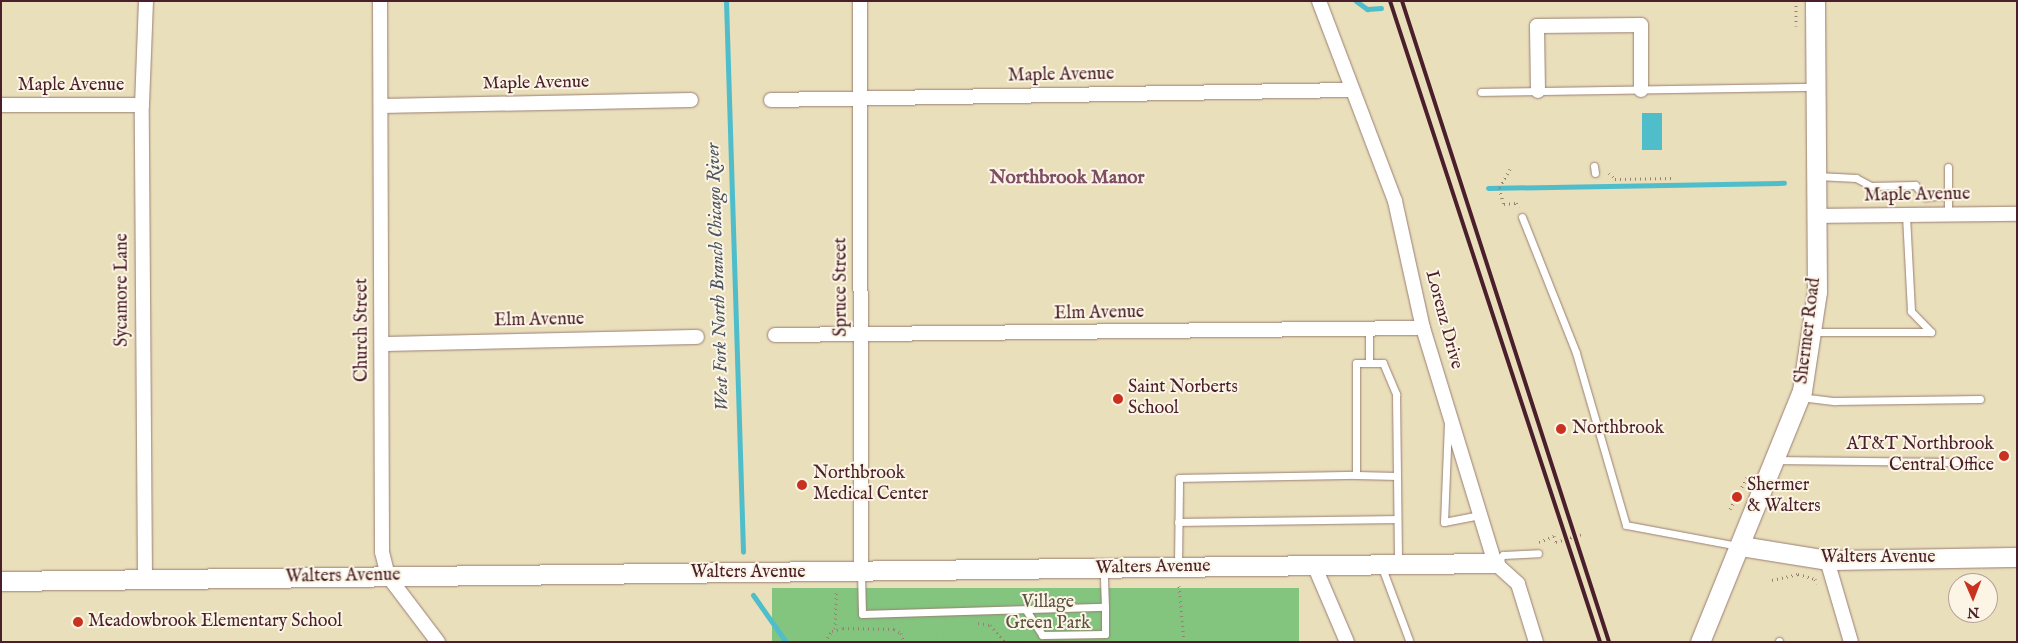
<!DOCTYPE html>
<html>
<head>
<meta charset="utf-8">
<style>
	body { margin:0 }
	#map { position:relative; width:2018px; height:643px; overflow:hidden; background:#eadfbb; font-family:"IM FELL English",serif }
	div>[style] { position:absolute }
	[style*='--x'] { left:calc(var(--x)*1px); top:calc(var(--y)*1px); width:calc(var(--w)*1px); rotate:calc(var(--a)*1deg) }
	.green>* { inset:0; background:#83c57e; transform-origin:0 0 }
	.water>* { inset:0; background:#50bdca; transform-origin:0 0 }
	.stream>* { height:5px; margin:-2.5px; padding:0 2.5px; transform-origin:2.5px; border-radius:2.5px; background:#50bdca }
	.path>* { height:3px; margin-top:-1.5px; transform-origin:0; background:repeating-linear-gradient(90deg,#9a7f73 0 1px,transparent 0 5px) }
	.roads { filter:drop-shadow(0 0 1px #9a7f73) drop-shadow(0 0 1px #9a7f73) }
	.lane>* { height:7px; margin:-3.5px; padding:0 3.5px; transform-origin:3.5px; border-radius:3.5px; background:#fff }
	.street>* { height:14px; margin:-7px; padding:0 7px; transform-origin:7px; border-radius:7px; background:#fff }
	.secondary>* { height:19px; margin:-9.5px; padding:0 9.5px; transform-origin:9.5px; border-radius:9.5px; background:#fff }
	.rail>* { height:4px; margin:-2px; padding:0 2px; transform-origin:2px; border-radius:2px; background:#4a1f2b }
	.dots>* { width:14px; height:14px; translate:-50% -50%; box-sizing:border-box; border:2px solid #fcf5e5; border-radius:50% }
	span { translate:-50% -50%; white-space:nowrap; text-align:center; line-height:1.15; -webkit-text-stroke:4px #fcf5e5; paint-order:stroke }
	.street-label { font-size:18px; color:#4a1f2b }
	.poi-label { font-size:18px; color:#4a1f2b }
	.left { translate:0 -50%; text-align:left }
	.right { translate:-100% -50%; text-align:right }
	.park-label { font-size:18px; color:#5b5144 }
	.neighbourhood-label { font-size:19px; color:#7d4d64; font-weight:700 }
	.water-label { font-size:19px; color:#4c5663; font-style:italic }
	.frame { position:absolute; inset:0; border:2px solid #4a1f2b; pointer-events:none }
	.north { position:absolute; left:1948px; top:573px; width:50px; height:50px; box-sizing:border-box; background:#fcf5e5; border:1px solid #b59f9b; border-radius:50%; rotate:179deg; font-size:14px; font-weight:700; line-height:20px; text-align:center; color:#4a1f2b }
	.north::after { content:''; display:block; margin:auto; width:18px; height:22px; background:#c8321e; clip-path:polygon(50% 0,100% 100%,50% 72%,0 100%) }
</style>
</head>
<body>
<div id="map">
	<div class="green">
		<div style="left:772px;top:588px;width:527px;height:64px"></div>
	</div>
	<div class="water">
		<div style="left:1642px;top:113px;width:20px;height:37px"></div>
	</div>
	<div class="stream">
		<div style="--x:726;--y:1;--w:551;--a:88.23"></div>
		<div style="--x:1356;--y:1;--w:14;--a:36"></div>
		<div style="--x:1367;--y:9;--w:14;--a:-4"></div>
		<div style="--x:1488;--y:188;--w:296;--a:-1"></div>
		<div style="--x:753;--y:595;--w:57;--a:54.9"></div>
	</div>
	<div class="path">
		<div style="--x:1796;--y:1;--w:25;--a:90"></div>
		<div style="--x:1510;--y:169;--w:22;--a:120"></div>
		<div style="--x:1499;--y:188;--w:17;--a:73"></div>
		<div style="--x:1504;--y:204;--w:12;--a:-5"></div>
		<div style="--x:1516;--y:203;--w:5;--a:53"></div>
		<div style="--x:1609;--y:173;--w:8;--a:45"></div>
		<div style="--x:1615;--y:179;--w:59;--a:-1"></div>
		<div style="--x:1730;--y:509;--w:38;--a:-62"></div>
		<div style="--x:1539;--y:542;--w:16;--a:-22"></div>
		<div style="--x:1554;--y:536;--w:6;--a:72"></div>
		<div style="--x:1556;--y:542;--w:27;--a:-17"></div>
		<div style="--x:1772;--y:580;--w:27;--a:-13"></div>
		<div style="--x:1798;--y:574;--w:18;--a:16"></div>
		<div style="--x:1815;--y:579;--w:5;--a:68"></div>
		<div style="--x:1179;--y:586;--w:56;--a:84.9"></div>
		<div style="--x:978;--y:623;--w:12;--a:9"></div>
		<div style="--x:990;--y:625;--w:23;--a:49"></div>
		<div style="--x:835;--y:629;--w:38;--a:-88"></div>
		<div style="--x:825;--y:642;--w:13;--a:-58"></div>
		<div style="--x:832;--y:631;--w:11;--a:-15"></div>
		<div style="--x:843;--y:628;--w:51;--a:1.1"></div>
		<div style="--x:894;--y:629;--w:8;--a:30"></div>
		<div style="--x:901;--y:633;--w:9;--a:72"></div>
		<div style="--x:942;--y:642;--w:5;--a:-68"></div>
	</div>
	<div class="roads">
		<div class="lane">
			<div style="--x:1481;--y:92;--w:334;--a:-0.9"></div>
			<div style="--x:1594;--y:166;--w:7;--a:82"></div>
			<div style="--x:1948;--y:167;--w:48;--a:90"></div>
			<div style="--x:1817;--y:176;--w:39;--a:3"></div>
			<div style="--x:1856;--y:178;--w:17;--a:28"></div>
			<div style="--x:1871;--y:186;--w:44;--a:-1.3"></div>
			<div style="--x:1915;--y:185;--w:16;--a:50"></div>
			<div style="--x:1925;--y:197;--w:23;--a:-5"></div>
			<div style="--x:1522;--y:217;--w:146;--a:68.3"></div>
			<div style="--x:1576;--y:353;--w:179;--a:73.8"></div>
			<div style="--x:1626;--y:525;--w:114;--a:10.6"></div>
			<div style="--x:1812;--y:332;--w:119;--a:0"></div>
			<div style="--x:1931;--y:332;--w:29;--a:-134"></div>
			<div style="--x:1911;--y:311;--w:96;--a:-93"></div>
			<div style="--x:1369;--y:363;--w:34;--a:-90"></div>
			<div style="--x:1800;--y:397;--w:35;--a:7"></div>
			<div style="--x:1835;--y:401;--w:145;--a:-0.8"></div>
			<div style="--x:1448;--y:423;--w:99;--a:92.3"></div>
			<div style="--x:1444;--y:522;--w:38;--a:-11"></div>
			<div style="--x:1775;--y:460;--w:200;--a:0.6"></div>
			<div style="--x:1356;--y:475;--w:41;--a:1.4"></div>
			<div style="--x:1178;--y:522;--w:219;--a:-0.8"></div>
			<div style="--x:1496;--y:562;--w:10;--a:-45"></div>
			<div style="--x:1503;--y:555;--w:35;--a:-3"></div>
			<div style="--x:1381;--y:565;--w:80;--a:69.5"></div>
			<div style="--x:1178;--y:566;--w:88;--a:-89.3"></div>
			<div style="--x:1179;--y:478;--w:177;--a:-1"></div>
			<div style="--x:1356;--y:475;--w:112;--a:-90"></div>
			<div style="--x:1356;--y:363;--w:27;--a:0"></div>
			<div style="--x:1383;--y:363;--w:34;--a:67"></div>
			<div style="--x:1396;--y:394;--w:170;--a:89.3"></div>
			<div style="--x:861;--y:572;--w:42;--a:88.6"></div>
			<div style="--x:862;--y:614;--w:243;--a:-1.7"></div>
			<div style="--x:1105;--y:607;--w:38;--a:-92"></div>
			<div style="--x:1026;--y:610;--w:30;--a:57"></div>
			<div style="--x:1042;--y:635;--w:63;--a:-0.9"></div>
			<div style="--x:1105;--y:634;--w:27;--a:-90"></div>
			<div style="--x:1779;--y:641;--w:1;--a:90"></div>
		</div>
		<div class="street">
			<div style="--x:380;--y:1;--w:551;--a:89.79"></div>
			<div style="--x:382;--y:552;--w:25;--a:76"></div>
			<div style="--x:388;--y:576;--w:83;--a:52.9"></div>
			<div style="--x:860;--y:1;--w:571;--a:89.9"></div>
			<div style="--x:1319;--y:1;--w:214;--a:69.2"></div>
			<div style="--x:1395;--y:201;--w:130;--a:77.6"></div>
			<div style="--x:1423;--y:328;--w:246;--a:73"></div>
			<div style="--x:1495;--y:563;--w:31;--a:42"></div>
			<div style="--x:1518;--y:584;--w:61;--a:72.8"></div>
			<div style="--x:1538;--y:91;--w:65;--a:-90.9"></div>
			<div style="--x:1537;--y:26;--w:104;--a:-0.6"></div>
			<div style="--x:1641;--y:25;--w:65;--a:90"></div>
			<div style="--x:771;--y:100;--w:581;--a:-0.99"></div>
			<div style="--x:1;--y:105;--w:141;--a:0"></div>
			<div style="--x:381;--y:106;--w:310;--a:-1.1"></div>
			<div style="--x:1817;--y:216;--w:200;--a:-0.6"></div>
			<div style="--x:775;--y:335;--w:648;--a:-0.62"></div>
			<div style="--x:382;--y:344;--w:315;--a:-1.3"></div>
			<div style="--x:1827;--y:560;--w:85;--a:73.7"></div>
			<div style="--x:1314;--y:565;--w:84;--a:66.8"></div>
			<div style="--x:145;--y:579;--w:474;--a:-90.4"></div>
			<div style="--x:142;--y:105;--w:104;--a:-87.8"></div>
		</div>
		<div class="secondary">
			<div style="--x:1741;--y:546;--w:87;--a:9.2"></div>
			<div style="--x:1827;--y:560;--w:190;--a:-0.9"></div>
			<div style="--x:1;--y:581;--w:1494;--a:-0.69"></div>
			<div style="--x:1700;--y:642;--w:271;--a:-67.9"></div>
			<div style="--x:1802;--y:391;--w:100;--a:-81.4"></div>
			<div style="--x:1817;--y:292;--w:291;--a:-90.4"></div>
		</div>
	</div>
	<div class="rail">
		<div style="--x:1390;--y:1;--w:675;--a:71.86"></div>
		<div style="--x:1402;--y:1;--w:674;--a:72.1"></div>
	</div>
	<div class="dots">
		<div style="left:1118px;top:399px;background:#c8321e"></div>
		<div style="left:1561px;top:429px;background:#c8321e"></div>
		<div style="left:2004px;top:456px;background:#c8321e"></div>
		<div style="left:802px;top:485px;background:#c8321e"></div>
		<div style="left:1737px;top:497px;background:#c8321e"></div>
		<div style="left:78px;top:622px;background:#c8321e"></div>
	</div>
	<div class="street-label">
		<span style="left:1061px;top:76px;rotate:-1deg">Maple Avenue</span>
		<span style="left:536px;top:84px;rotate:-1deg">Maple Avenue</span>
		<span style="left:71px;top:86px">Maple Avenue</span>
		<span style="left:1917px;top:196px;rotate:-1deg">Maple Avenue</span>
		<span style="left:842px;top:287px;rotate:-90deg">Spruce Street</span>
		<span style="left:123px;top:290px;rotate:-90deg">Sycamore Lane</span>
		<span style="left:1099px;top:314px;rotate:-1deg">Elm Avenue</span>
		<span style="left:1443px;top:320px;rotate:75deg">Lorenz Drive</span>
		<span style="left:539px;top:321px;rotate:-1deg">Elm Avenue</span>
		<span style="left:363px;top:330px;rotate:-90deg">Church Street</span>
		<span style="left:1809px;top:331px;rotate:-83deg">Shermer Road</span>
		<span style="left:1878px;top:558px">Walters Avenue</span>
		<span style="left:1153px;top:568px;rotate:-1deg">Walters Avenue</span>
		<span style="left:748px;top:573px">Walters Avenue</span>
		<span style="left:343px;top:577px;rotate:-1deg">Walters Avenue</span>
	</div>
	<div class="poi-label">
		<span class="left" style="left:1128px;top:399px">Saint Norberts<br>School</span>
		<span class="left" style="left:1572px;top:429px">Northbrook</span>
		<span class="right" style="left:1994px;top:456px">AT&amp;T Northbrook<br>Central Office</span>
		<span class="left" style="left:813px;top:485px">Northbrook<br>Medical Center</span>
		<span class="left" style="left:1747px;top:497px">Shermer<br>&amp; Walters</span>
		<span class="left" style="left:88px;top:622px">Meadowbrook Elementary School</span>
	</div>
	<div class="park-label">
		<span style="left:1048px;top:614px">Village<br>Green Park</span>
	</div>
	<div class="neighbourhood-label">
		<span style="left:1067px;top:179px">Northbrook Manor</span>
	</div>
	<div class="water-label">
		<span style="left:719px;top:277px;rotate:-92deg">West Fork North Branch Chicago River</span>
	</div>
	<div class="frame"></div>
	<div class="north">N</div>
</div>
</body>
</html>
